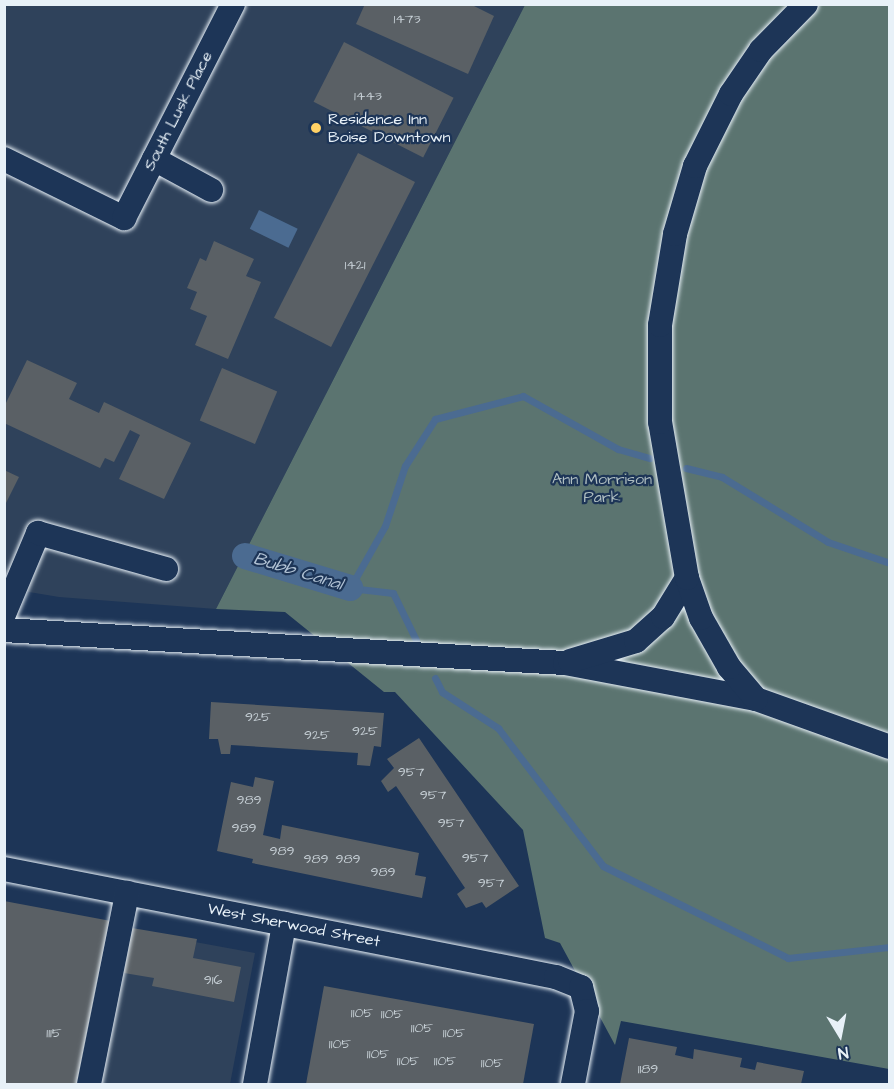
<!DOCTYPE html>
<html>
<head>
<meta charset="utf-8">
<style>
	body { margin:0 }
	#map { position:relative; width:894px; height:1089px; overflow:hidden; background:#1d3557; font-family:"Architects Daughter",sans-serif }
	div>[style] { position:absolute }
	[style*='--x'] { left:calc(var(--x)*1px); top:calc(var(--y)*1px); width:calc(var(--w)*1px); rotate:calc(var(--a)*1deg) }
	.built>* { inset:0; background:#2f425b }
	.green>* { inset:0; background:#5b7470 }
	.water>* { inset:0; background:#4b6b91; transform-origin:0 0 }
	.stream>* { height:7px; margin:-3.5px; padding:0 3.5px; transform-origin:3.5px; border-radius:3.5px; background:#4b6b91 }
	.canal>* { height:26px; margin:-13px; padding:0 13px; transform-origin:13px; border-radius:13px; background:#4b6b91 }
	.building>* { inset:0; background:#5a6065; transform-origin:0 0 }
	.roads { filter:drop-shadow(0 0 2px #e8f1f8) drop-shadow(0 0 2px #e8f1f8) }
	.minor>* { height:24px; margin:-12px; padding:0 12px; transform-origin:12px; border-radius:12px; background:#1d3557 }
	.dots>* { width:16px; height:16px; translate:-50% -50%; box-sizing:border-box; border:3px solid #1d3557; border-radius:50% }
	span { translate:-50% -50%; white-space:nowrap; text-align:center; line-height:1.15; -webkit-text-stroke:4.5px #1d3557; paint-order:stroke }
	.number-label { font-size:14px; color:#c4cdd3 }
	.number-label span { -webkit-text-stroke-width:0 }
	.street-label { font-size:16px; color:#e8f1f8 }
	.poi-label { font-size:16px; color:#e8f1f8 }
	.left { translate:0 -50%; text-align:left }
	.park-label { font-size:16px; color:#b0bfc2 }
	.water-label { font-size:18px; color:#b1c2d4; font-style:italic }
	.frame { position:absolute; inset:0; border:6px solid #e8f1f8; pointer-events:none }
	.north { position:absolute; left:810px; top:1005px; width:60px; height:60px; -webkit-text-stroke:4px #1d3557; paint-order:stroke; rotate:170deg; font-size:16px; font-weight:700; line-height:24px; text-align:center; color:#e8f1f8 }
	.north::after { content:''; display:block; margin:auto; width:21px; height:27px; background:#e8f1f8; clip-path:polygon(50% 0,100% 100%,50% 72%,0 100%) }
</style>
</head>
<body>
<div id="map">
	<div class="built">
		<div style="clip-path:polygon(4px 5px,525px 5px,216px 609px,59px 597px,5px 588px)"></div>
		<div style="clip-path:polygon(4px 907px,255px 953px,230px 1084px,5px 1084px)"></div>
	</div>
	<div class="green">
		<div style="clip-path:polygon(525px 5px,889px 5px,889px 1069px,621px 1021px,615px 1045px,560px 943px,545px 938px,523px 830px,395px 692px,384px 692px,285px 612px,216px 609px)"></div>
	</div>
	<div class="water">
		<div style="left:259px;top:210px;width:43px;height:21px;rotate:26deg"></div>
	</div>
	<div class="stream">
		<div style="--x:686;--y:468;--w:37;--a:14"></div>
		<div style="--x:722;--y:477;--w:124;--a:31.5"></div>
		<div style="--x:828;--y:542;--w:65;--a:18.7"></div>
		<div style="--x:416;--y:640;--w:52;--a:-116.1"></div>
		<div style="--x:393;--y:593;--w:43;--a:-173.4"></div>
		<div style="--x:350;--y:588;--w:71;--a:-60.6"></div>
		<div style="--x:385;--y:526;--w:63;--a:-71.6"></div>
		<div style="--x:405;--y:466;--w:56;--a:-57.4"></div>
		<div style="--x:435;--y:419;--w:91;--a:-14.6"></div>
		<div style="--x:523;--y:396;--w:109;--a:29.2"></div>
		<div style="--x:618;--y:449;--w:33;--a:16"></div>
		<div style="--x:435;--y:678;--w:16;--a:63"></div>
		<div style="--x:442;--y:692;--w:67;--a:32.7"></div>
		<div style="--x:498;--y:728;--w:173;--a:52.7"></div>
		<div style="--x:603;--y:866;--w:207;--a:26.4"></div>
		<div style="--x:788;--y:958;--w:103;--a:-6.2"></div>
	</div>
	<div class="canal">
		<div style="--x:245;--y:556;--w:110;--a:16.9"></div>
	</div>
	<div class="building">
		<div style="clip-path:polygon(365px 4px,470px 4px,494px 16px,468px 74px,356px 24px)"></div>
		<div style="left:344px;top:42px;width:123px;height:67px;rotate:27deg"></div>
		<div style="left:358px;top:153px;width:64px;height:185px;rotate:27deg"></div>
		<div style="clip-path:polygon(214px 241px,254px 259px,246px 276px,261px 282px,228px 359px,195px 345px,207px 316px,190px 309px,197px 292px,187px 288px,200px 258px,206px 261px)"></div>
		<div style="clip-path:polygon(27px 360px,77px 383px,69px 399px,99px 413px,104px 402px,191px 443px,164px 499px,119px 479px,140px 435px,130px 430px,114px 462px,105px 458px,100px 468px,4px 423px,4px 407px)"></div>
		<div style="left:222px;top:368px;width:60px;height:57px;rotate:23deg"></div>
		<div style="clip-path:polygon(4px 470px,19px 477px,4px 507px)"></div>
		<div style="clip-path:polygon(211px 702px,384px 713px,381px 747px,374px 746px,370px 766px,357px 765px,358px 753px,231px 745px,230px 754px,221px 754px,218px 739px,209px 739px)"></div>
		<div style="clip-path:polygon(419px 738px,519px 886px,486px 908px,482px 902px,466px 908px,457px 894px,465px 888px,396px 786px,388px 792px,381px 781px,394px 768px,387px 759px)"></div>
		<div style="clip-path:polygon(255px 777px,274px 781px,263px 835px,280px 839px,282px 825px,419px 853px,415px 875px,426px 877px,422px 898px,252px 863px,253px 859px,217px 851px,231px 782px,253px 787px)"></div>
		<div style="clip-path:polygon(4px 901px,111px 921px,80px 1084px,4px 1084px)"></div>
		<div style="clip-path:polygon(132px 928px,197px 939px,193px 958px,241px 967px,234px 1002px,152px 986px,154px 978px,124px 973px)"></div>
		<div style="clip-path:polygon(324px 986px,534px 1024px,523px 1084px,306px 1084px)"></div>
		<div style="clip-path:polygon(629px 1038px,677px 1047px,675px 1055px,693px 1059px,694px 1049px,742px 1058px,740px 1067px,755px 1070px,757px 1062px,804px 1071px,801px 1084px,620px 1084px)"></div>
	</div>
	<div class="roads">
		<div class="minor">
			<div style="--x:4;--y:159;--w:134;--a:26.2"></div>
			<div style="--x:124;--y:218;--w:240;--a:-63"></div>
			<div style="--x:154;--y:159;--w:65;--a:28.5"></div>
			<div style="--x:4;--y:614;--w:88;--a:-67.2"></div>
			<div style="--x:38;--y:533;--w:133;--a:15.7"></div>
			<div style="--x:4;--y:630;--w:562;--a:3.37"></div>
			<div style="--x:565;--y:663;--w:194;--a:10.7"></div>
			<div style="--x:756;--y:699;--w:142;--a:19.7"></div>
			<div style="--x:570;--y:661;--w:69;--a:-16.9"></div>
			<div style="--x:636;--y:641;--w:36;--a:-42"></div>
			<div style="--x:663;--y:617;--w:46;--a:-58.4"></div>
			<div style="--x:756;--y:699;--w:42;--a:-130.2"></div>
			<div style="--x:729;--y:667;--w:56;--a:-119.7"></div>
			<div style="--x:701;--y:618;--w:42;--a:-109.3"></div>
			<div style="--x:687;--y:578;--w:158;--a:-99.8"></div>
			<div style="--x:660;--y:422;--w:97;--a:-90"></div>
			<div style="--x:660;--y:325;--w:92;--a:-80.6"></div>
			<div style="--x:675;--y:234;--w:71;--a:-73.6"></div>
			<div style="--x:695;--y:166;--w:80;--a:-63.4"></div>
			<div style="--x:731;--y:94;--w:53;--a:-55.7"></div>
			<div style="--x:761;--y:50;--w:64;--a:-45.6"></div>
			<div style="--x:4;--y:869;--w:562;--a:11.07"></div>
			<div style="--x:556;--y:977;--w:27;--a:22"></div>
			<div style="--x:581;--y:987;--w:25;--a:76"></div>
			<div style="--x:587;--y:1011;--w:74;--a:100.9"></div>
			<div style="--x:89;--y:1084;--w:195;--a:-78.7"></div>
			<div style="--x:255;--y:1084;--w:163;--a:-79.7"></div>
		</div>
	</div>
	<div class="dots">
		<div style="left:316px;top:128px;background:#ffd166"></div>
	</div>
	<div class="number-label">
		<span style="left:407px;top:19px">1473</span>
		<span style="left:368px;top:96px">1443</span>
		<span style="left:355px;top:265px">1421</span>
		<span style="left:258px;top:717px">925</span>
		<span style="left:365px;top:731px">925</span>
		<span style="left:317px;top:735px">925</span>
		<span style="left:411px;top:772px">957</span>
		<span style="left:433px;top:795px">957</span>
		<span style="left:249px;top:800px">989</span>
		<span style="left:451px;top:823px">957</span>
		<span style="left:244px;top:828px">989</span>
		<span style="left:282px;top:851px">989</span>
		<span style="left:475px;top:858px">957</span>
		<span style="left:316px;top:859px">989</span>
		<span style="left:348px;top:859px">989</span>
		<span style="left:383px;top:872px">989</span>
		<span style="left:491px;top:883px">957</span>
		<span style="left:213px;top:980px">916</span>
		<span style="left:362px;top:1013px">1105</span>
		<span style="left:392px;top:1014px">1105</span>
		<span style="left:422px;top:1028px">1105</span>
		<span style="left:54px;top:1033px">1115</span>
		<span style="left:454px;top:1033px">1105</span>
		<span style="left:340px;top:1044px">1105</span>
		<span style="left:378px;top:1054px">1105</span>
		<span style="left:408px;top:1061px">1105</span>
		<span style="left:445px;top:1061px">1105</span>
		<span style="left:492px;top:1063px">1105</span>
		<span style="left:648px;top:1069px">1189</span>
	</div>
	<div class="street-label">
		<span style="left:178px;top:111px;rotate:-63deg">South Lusk Place</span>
		<span style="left:294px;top:925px;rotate:11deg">West Sherwood Street</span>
	</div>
	<div class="poi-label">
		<span class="left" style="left:328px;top:128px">Residence Inn<br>Boise Downtown</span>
	</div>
	<div class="park-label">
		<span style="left:602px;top:488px">Ann Morrison<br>Park</span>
	</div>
	<div class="water-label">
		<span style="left:298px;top:572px;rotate:17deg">Bubb Canal</span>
	</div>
	<div class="frame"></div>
	<div class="north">N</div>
</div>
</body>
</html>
